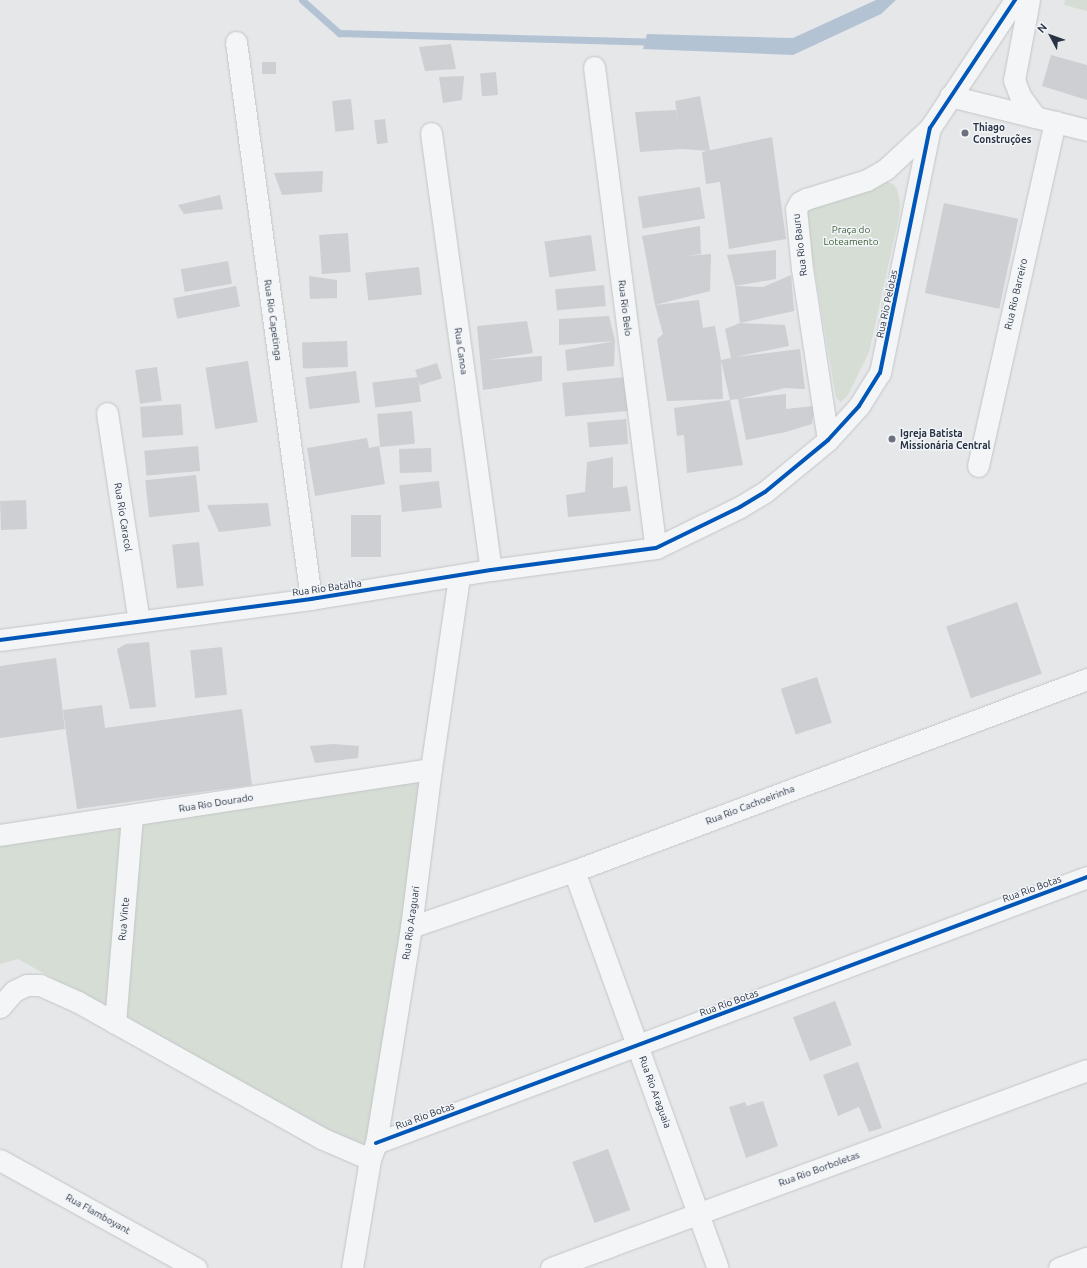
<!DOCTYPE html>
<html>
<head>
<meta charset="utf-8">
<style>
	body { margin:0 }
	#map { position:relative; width:1087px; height:1268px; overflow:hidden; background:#e5e7e9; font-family:Ubuntu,sans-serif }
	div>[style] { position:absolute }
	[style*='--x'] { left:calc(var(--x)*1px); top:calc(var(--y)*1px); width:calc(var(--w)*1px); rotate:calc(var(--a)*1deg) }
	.green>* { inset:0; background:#d5ddd5 }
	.water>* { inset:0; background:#b3c3d4 }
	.stream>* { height:7px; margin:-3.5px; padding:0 3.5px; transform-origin:3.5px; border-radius:3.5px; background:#b3c3d4 }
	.building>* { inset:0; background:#cdcfd2; transform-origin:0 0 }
	.roads { filter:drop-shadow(0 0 1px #c3c5c7) drop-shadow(0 0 1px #c3c5c7) }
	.street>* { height:21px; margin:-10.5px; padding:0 10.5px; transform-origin:10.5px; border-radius:10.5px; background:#f4f5f6 }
	.cycleway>* { height:4px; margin:-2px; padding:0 2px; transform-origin:2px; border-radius:2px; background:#0057b8 }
	.dots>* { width:11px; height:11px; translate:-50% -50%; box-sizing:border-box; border:2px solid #f2f5f8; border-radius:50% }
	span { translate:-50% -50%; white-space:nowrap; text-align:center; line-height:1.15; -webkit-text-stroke:3px #f2f5f8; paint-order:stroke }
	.poi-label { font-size:10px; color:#2a3344; font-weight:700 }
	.left { translate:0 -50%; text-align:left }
	.park-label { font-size:10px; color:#3f6037 }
	.street-label { font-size:10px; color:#2a3344 }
	.north { position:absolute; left:1031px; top:16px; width:40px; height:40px; -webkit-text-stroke:3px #f2f5f8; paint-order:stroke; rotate:311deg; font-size:11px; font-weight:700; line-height:16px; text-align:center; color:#2a3344 }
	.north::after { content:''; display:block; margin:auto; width:14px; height:18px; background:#2a3344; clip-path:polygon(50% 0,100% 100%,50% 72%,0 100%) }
</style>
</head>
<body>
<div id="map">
	<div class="green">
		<div style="clip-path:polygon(1065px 0,1087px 0,1087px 11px,1064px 5px)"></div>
		<div style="clip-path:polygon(887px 182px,893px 184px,897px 189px,900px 202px,899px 217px,869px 352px,848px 395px,841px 402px,836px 398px,804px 207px,807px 202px)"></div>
		<div style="clip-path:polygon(431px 769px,370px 1159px,115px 1023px,132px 816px)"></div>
		<div style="clip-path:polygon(126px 823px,110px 1010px,18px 959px,0 964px,0 837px)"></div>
	</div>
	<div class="water">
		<div style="clip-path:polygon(876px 0,896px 0,881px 14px,793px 55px,643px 49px,647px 34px,793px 38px)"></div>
	</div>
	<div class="stream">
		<div style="--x:302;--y:0;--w:50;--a:41.7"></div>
		<div style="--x:339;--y:33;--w:314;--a:1.6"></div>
	</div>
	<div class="building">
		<div style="clip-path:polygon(451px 44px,456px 69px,425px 71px,419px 47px)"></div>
		<div style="clip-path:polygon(1051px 55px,1087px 65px,1087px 100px,1042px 86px)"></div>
		<div style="left:262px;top:62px;width:14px;height:12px"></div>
		<div style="left:496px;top:72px;width:23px;height:16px;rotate:85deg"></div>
		<div style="clip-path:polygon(464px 76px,462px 100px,443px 103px,439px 77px)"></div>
		<div style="clip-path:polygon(700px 96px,710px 151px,682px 149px,640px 152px,635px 112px,676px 110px,678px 120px,675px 101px)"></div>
		<div style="left:351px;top:99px;width:31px;height:19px;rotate:84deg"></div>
		<div style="left:385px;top:119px;width:24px;height:11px;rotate:83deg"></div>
		<div style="clip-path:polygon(772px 137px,786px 239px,729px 249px,720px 182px,706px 184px,702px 152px)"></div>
		<div style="clip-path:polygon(323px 171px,322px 192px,282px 195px,274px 173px)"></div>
		<div style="left:700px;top:187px;width:32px;height:63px;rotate:81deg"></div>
		<div style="clip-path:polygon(220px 195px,223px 209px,184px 214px,178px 205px)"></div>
		<div style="left:944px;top:203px;width:76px;height:92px;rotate:12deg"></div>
		<div style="clip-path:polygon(700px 226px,701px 254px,686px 256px,711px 254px,710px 291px,655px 305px,699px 300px,703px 328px,715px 326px,721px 360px,731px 358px,725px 329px,740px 323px,735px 286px,763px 287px,791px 275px,794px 311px,740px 323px,785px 325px,789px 346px,735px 357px,800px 349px,805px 389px,785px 388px,738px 399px,786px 394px,786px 409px,814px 406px,812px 424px,786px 432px,746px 440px,738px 399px,730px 400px,743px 465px,687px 473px,684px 435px,677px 436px,674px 408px,730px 400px,721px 360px,723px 399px,667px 401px,657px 339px,663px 334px,655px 305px,642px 236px)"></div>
		<div style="left:348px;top:233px;width:39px;height:29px;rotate:86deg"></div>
		<div style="left:591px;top:235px;width:36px;height:47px;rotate:82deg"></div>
		<div style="clip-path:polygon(776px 250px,776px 279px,735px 286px,727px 255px)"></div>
		<div style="left:228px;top:261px;width:23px;height:48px;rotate:80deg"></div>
		<div style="left:419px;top:267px;width:28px;height:54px;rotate:84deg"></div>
		<div style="clip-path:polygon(309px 276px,337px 280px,337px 298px,310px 299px)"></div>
		<div style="left:604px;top:285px;width:21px;height:49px;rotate:85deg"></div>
		<div style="left:236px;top:286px;width:21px;height:64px;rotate:79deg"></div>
		<div style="clip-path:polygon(609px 316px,615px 341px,614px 366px,567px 371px,565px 350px,615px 341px,559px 345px,559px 319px)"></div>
		<div style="clip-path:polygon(527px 321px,533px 353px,487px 360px,542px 356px,542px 381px,483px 390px,477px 326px)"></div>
		<div style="left:347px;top:341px;width:26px;height:45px;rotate:88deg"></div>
		<div style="left:248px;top:361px;width:62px;height:43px;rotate:81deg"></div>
		<div style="left:437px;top:363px;width:16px;height:23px;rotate:72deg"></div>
		<div style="left:157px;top:367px;width:34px;height:22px;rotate:82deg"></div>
		<div style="left:356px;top:371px;width:32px;height:51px;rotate:83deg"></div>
		<div style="left:418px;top:377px;width:25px;height:46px;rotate:83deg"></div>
		<div style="left:627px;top:377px;width:34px;height:65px;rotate:85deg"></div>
		<div style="left:181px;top:404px;width:31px;height:41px;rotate:86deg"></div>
		<div style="left:412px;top:411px;width:33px;height:35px;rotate:85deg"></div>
		<div style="left:626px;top:419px;width:25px;height:39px;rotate:85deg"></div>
		<div style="clip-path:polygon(367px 438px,369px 448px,379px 446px,385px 484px,315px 496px,307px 448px)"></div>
		<div style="left:198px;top:446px;width:25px;height:54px;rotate:85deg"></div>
		<div style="left:431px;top:448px;width:24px;height:32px;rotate:88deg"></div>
		<div style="clip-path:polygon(613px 457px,613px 488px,627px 486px,631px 511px,568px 517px,566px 495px,585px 492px,587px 462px)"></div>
		<div style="left:196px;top:475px;width:37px;height:51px;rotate:84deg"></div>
		<div style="left:439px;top:481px;width:27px;height:40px;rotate:84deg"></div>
		<div style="left:26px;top:500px;width:29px;height:26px;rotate:88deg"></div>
		<div style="clip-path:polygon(268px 503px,271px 526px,219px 532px,207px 505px)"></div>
		<div style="left:351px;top:515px;width:30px;height:42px"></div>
		<div style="left:199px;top:542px;width:44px;height:27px;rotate:84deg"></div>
		<div style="left:1017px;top:602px;width:76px;height:75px;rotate:71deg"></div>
		<div style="clip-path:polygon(149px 642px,156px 707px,130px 709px,117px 649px,126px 644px)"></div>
		<div style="left:222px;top:647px;width:48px;height:32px;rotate:84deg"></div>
		<div style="clip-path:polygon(56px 658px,65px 729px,0 738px,0 666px)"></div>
		<div style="left:817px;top:677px;width:48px;height:38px;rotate:72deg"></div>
		<div style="clip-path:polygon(102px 705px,105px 728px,242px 709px,252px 785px,77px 809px,63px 710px)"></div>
		<div style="clip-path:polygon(333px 744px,359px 746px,358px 758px,315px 763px,310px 746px)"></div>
		<div style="left:835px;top:1001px;width:47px;height:45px;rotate:69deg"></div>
		<div style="clip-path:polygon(858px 1062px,882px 1128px,869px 1132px,859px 1107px,838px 1116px,823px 1075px)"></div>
		<div style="clip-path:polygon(763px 1101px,778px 1146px,746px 1158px,729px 1107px,745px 1102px,747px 1106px)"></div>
		<div style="left:608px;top:1149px;width:65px;height:38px;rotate:70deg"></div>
	</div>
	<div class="roads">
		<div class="street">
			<div style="--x:1029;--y:0;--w:81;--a:100.6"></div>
			<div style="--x:1014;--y:80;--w:17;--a:69"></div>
			<div style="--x:1020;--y:96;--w:26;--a:54"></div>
			<div style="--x:236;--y:42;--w:562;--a:82.33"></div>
			<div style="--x:594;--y:67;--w:485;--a:82.7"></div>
			<div style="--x:950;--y:96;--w:141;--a:13.9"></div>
			<div style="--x:431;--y:133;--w:441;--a:82.2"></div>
			<div style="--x:107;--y:413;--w:210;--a:81.3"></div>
			<div style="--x:828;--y:440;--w:173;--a:-98.6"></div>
			<div style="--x:802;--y:269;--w:60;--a:-95.7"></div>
			<div style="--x:796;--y:209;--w:8;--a:-60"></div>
			<div style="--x:800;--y:202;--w:7;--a:-27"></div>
			<div style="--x:806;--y:199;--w:64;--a:-17.3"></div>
			<div style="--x:867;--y:180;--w:22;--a:-30"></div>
			<div style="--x:886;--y:169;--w:60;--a:-43"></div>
			<div style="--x:978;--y:466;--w:353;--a:-77.4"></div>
			<div style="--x:0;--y:640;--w:314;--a:-7.5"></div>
			<div style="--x:311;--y:599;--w:182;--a:-9.2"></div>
			<div style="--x:491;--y:570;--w:166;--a:-7.6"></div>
			<div style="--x:656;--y:548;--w:93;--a:-26"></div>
			<div style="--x:740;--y:507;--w:29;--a:-31"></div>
			<div style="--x:765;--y:492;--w:82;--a:-39.5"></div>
			<div style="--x:828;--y:440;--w:46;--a:-47.6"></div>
			<div style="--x:859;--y:406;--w:39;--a:-58"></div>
			<div style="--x:880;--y:373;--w:250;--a:-78.5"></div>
			<div style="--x:930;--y:128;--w:154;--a:-56.4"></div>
			<div style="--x:0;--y:835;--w:436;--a:-8.7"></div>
			<div style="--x:574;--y:871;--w:422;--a:70.1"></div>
			<div style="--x:411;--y:927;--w:172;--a:-19"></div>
			<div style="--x:574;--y:871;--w:548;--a:-20.52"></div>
			<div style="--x:0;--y:1007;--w:21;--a:-49"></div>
			<div style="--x:14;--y:991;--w:14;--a:-25"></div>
			<div style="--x:27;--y:985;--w:13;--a:0"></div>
			<div style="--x:40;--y:985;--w:42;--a:24.1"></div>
			<div style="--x:78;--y:1002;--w:278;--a:29.2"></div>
			<div style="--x:321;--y:1138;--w:53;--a:23.2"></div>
			<div style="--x:115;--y:1023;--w:208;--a:-85.3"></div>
			<div style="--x:376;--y:1143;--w:759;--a:-20.51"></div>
			<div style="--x:0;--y:1160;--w:224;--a:28.9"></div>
			<div style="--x:352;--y:1268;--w:110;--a:-80.6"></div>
			<div style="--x:370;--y:1159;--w:17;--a:-69"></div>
			<div style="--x:376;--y:1143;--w:219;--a:-80.8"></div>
			<div style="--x:411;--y:927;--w:159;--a:-82.8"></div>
			<div style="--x:431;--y:769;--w:195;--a:-81.7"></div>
			<div style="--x:551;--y:1268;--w:571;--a:-20.27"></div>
			<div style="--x:1059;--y:1268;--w:30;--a:-20"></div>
		</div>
	</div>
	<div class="cycleway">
		<div style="--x:0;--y:640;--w:314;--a:-7.5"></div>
		<div style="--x:311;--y:599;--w:182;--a:-9.2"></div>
		<div style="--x:491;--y:570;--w:166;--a:-7.6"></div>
		<div style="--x:656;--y:548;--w:93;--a:-26"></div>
		<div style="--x:740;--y:507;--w:29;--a:-31"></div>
		<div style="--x:765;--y:492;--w:82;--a:-39.5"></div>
		<div style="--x:828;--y:440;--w:46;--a:-47.6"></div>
		<div style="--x:859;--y:406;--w:39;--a:-58"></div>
		<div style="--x:880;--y:373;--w:250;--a:-78.5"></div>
		<div style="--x:930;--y:128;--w:154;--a:-56.4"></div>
		<div style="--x:376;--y:1143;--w:759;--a:-20.51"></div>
	</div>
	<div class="dots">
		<div style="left:965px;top:133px;background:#6b727e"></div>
		<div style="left:892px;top:439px;background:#6b727e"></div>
	</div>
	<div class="poi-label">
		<span class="left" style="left:973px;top:133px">Thiago<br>Construções</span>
		<span class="left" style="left:900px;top:439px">Igreja Batista<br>Missionária Central</span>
	</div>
	<div class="park-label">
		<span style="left:851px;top:235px">Praça do<br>Loteamento</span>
	</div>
	<div class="street-label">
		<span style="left:800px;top:245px;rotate:-97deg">Rua Rio Bauru</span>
		<span style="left:1016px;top:294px;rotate:-77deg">Rua Rio Barreiro</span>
		<span style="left:887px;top:304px;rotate:-78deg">Rua Rio Pelotas</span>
		<span style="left:625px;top:308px;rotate:83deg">Rua Rio Belo</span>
		<span style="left:273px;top:320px;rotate:82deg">Rua Rio Capetinga</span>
		<span style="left:461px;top:351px;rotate:82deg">Rua Canoa</span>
		<span style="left:123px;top:517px;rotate:81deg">Rua Rio Caracol</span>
		<span style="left:327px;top:588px;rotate:-8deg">Rua Rio Batalha</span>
		<span style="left:216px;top:803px;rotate:-9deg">Rua Rio Dourado</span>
		<span style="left:750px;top:805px;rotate:-21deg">Rua Rio Cachoeirinha</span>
		<span style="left:1032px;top:889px;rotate:-20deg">Rua Rio Botas</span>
		<span style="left:124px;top:919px;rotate:-85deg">Rua Vinte</span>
		<span style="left:411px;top:923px;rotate:-82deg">Rua Rio Araguari</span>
		<span style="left:729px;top:1003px;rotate:-20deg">Rua Rio Botas</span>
		<span style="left:655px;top:1092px;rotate:70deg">Rua Rio Araguaia</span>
		<span style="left:425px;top:1116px;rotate:-20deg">Rua Rio Botas</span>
		<span style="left:819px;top:1169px;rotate:-20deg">Rua Rio Borboletas</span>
		<span style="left:98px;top:1214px;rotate:29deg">Rua Flamboyant</span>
	</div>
	<div class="north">N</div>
</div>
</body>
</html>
